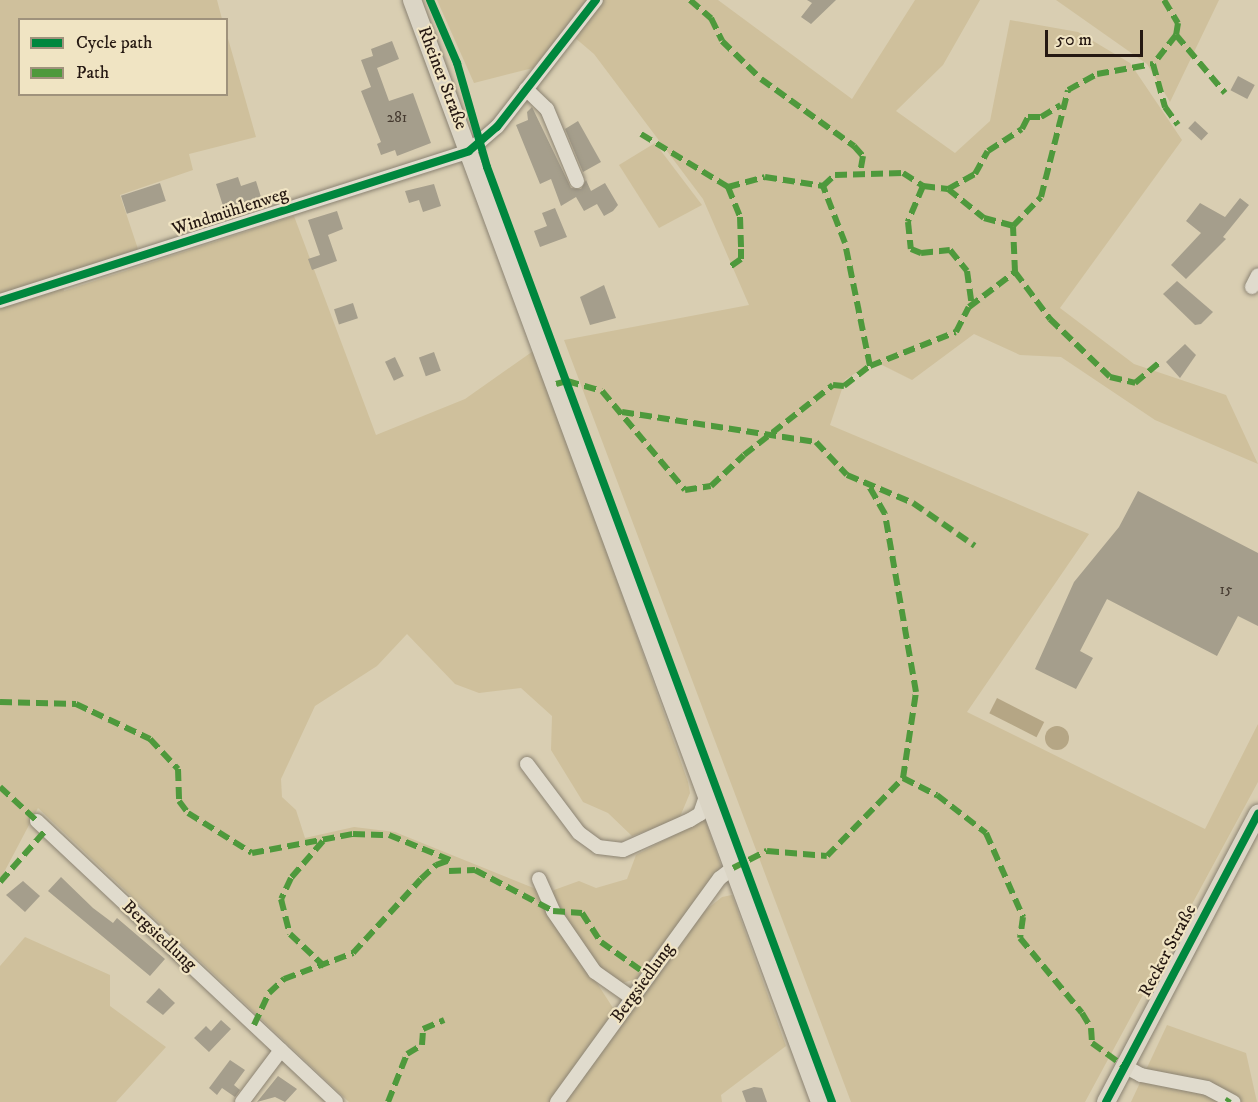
<!DOCTYPE html>
<html>
<head>
<meta charset="utf-8">
<style>
	body { margin:0 }
	#map { position:relative; width:1258px; height:1102px; overflow:hidden; background:#d9ceb2; font-family:"IM FELL DW Pica",serif }
	div>[style] { position:absolute }
	[style*='--x'] { left:calc(var(--x)*1px); top:calc(var(--y)*1px); width:calc(var(--w)*1px); rotate:calc(var(--a)*1deg) }
	.green>* { inset:0; background:#cfc09c }
	.water>* { inset:0; background:#b5a685; transform-origin:0 0 }
	.round { border-radius:50% }
	.building>* { inset:0; background:#a59e8c; transform-origin:0 0 }
	.roads { filter:drop-shadow(0 0 2px #8b8373) drop-shadow(0 0 2px #8b8373) }
	.minor>* { height:14px; margin:-7px; padding:0 7px; transform-origin:7px; border-radius:7px; background:#e0dbcd }
	.major>* { height:18px; margin:-9px; padding:0 9px; transform-origin:9px; border-radius:9px; background:#dbd5c5 }
	.quiet>* { height:6px; margin-top:-3px; transform-origin:0; background:repeating-linear-gradient(90deg,#4e993c 0 12px,transparent 0 18px) }
	.cycleway>* { height:8px; margin:-4px; padding:0 4px; transform-origin:4px; border-radius:4px; background:#00873e }
	span { translate:-50% -50%; white-space:nowrap; text-align:center; line-height:1.15; -webkit-text-stroke:4.5px #f0e4c3; paint-order:stroke }
	.number-label { font-size:15px; color:#453a30 }
	.number-label span { -webkit-text-stroke-width:0 }
	.street-label { font-size:18px; color:#251812 }
	.legend { position:absolute; left:18px; top:18px; width:210px; height:78px; box-sizing:border-box; background:#f0e4c3; border:2px solid #9f927c; margin:0; padding:8px 10px; list-style:none; font-size:18px; color:#251812 }
	.legend li { display:flex; align-items:center; gap:12px; height:30px }
	.legend b { width:30px; border:2px solid #9f927c }
	.scale { position:absolute; left:1045px; top:30px; width:98px; height:27px; box-sizing:border-box; border:3px solid #251812; border-top:0; padding-left:8px; font-size:18px; line-height:21px; white-space:nowrap; color:#251812; -webkit-text-stroke:4px #f0e4c3; paint-order:stroke }
</style>
</head>
<body>
<div id="map">
	<div class="green">
		<div style="clip-path:polygon(0 0,217px 0,222px 19px,20px 20px,20px 94px,226px 94px,227px 35px,256px 137px,189px 154px,193px 170px,120px 195px,138px 249px,60px 276px,64px 291px,294px 216px,376px 435px,465px 399px,536px 349px,688px 782px,690px 793px,679px 819px,632px 836px,608px 813px,583px 802px,551px 750px,552px 716px,521px 688px,479px 693px,455px 684px,407px 634px,377px 666px,315px 706px,281px 779px,282px 797px,296px 810px,305px 838px,354px 827px,395px 832px,536px 889px,615px 1011px,553px 1102px,349px 1102px,38px 808px,0 880px)"></div>
		<div style="clip-path:polygon(437px 0,588px 0,533px 68px,474px 83px)"></div>
		<div style="clip-path:polygon(603px 0,718px 0,852px 99px,915px 0,980px 0,943px 65px,896px 111px,955px 153px,990px 121px,1010px 20px,1078px 32px,1130px 63px,1182px 140px,1060px 308px,1134px 364px,1226px 395px,1258px 464px,1155px 420px,1061px 357px,1020px 355px,974px 334px,912px 380px,874px 361px,845px 380px,830px 425px,1089px 534px,967px 712px,1205px 829px,1258px 724px,1258px 782px,1085px 1102px,851px 1102px,564px 340px,749px 305px,703px 199px,594px 54px,574px 37px)"></div>
		<div style="clip-path:polygon(1056px 0,1219px 0,1170px 102px,1147px 64px)"></div>
		<div style="clip-path:polygon(655px 143px,702px 205px,659px 228px,619px 165px)"></div>
		<div style="clip-path:polygon(705px 819px,721px 866px,717px 874px,639px 978px,622px 983px,603px 973px,560px 914px,551px 895px,554px 890px,579px 881px,596px 888px,627px 879px,636px 855px)"></div>
		<div style="clip-path:polygon(732px 895px,786px 1046px,721px 1095px,722px 1102px,565px 1102px,701px 914px,722px 897px)"></div>
		<div style="clip-path:polygon(25px 937px,110px 975px,110px 1006px,166px 1047px,116px 1102px,0 1102px,0 966px)"></div>
		<div style="clip-path:polygon(1167px 1025px,1246px 1053px,1257px 1102px,1131px 1102px)"></div>
	</div>
	<div class="water">
		<div style="left:997px;top:698px;width:53px;height:17px;rotate:27deg"></div>
		<div class="round" style="left:1045px;top:726px;width:24px;height:24px"></div>
	</div>
	<div class="building">
		<div style="clip-path:polygon(807px 0,836px 0,811px 24px,801px 17px,812px 3px)"></div>
		<div style="clip-path:polygon(392px 41px,399px 59px,377px 68px,389px 101px,413px 93px,431px 143px,397px 156px,395px 150px,381px 155px,377px 144px,381px 142px,361px 91px,371px 87px,361px 60px,373px 56px,371px 49px)"></div>
		<div style="left:1238px;top:76px;width:19px;height:16px;rotate:28deg"></div>
		<div style="clip-path:polygon(532px 107px,571px 188px,581px 189px,586px 180px,591px 191px,605px 183px,618px 205px,613px 211px,604px 216px,597px 204px,584px 211px,576px 197px,561px 206px,551px 179px,540px 184px,516px 125px,528px 120px,527px 112px)"></div>
		<div style="clip-path:polygon(578px 121px,601px 162px,583px 172px,565px 129px)"></div>
		<div style="left:1195px;top:121px;width:18px;height:10px;rotate:43deg"></div>
		<div style="clip-path:polygon(238px 177px,241px 186px,256px 181px,261px 197px,224px 209px,216px 184px)"></div>
		<div style="left:160px;top:183px;width:19px;height:41px;rotate:72deg"></div>
		<div style="clip-path:polygon(434px 184px,441px 206px,423px 212px,419px 200px,409px 203px,405px 191px)"></div>
		<div style="clip-path:polygon(1240px 198px,1249px 205px,1223px 237px,1226px 239px,1186px 279px,1171px 265px,1201px 233px,1186px 221px,1200px 203px,1225px 217px)"></div>
		<div style="clip-path:polygon(555px 208px,567px 237px,540px 247px,534px 231px,547px 226px,542px 213px)"></div>
		<div style="clip-path:polygon(337px 211px,343px 229px,328px 235px,337px 261px,312px 270px,308px 259px,320px 255px,308px 220px)"></div>
		<div style="clip-path:polygon(1177px 281px,1213px 312px,1201px 324px,1195px 325px,1163px 294px)"></div>
		<div style="clip-path:polygon(604px 285px,616px 318px,590px 325px,580px 297px)"></div>
		<div style="left:353px;top:303px;width:16px;height:20px;rotate:72deg"></div>
		<div style="clip-path:polygon(1185px 344px,1196px 355px,1180px 378px,1166px 362px)"></div>
		<div style="left:434px;top:352px;width:20px;height:16px;rotate:70deg"></div>
		<div style="left:395px;top:357px;width:21px;height:11px;rotate:65deg"></div>
		<div style="clip-path:polygon(1138px 491px,1258px 553px,1258px 626px,1238px 616px,1217px 656px,1107px 599px,1080px 651px,1093px 658px,1076px 689px,1035px 669px,1074px 582px,1119px 527px)"></div>
		<div style="clip-path:polygon(61px 877px,93px 908px,113px 923px,117px 918px,165px 959px,150px 976px,48px 891px)"></div>
		<div style="clip-path:polygon(23px 881px,40px 896px,25px 912px,6px 895px)"></div>
		<div style="clip-path:polygon(159px 988px,175px 1003px,163px 1015px,146px 1002px)"></div>
		<div style="clip-path:polygon(221px 1020px,231px 1029px,209px 1052px,194px 1038px,206px 1026px,211px 1031px)"></div>
		<div style="clip-path:polygon(230px 1060px,245px 1070px,234px 1085px,240px 1090px,235px 1097px,222px 1088px,217px 1095px,209px 1088px)"></div>
		<div style="clip-path:polygon(278px 1076px,297px 1089px,285px 1102px,275px 1097px,257px 1102px)"></div>
		<div style="clip-path:polygon(754px 1087px,762px 1088px,767px 1102px,746px 1102px,742px 1091px)"></div>
	</div>
	<div class="roads">
		<div class="minor">
			<div style="--x:526;--y:89;--w:29;--a:44"></div>
			<div style="--x:547;--y:109;--w:78;--a:67.4"></div>
			<div style="--x:1252;--y:287;--w:13;--a:-63"></div>
			<div style="--x:0;--y:301;--w:492;--a:-17.7"></div>
			<div style="--x:469;--y:151;--w:37;--a:-41"></div>
			<div style="--x:497;--y:127;--w:161;--a:-52.1"></div>
			<div style="--x:527;--y:764;--w:86;--a:53"></div>
			<div style="--x:579;--y:833;--w:24;--a:36"></div>
			<div style="--x:598;--y:847;--w:25;--a:7"></div>
			<div style="--x:623;--y:850;--w:73;--a:-24.1"></div>
			<div style="--x:690;--y:820;--w:12;--a:-31"></div>
			<div style="--x:700;--y:814;--w:21;--a:-71"></div>
			<div style="--x:37;--y:821;--w:410;--a:43.2"></div>
			<div style="--x:539;--y:879;--w:35;--a:66"></div>
			<div style="--x:553;--y:911;--w:74;--a:55.5"></div>
			<div style="--x:595;--y:972;--w:45;--a:35.1"></div>
			<div style="--x:1124;--y:1066;--w:19;--a:28"></div>
			<div style="--x:1141;--y:1075;--w:67;--a:11.1"></div>
			<div style="--x:1207;--y:1088;--w:30;--a:28"></div>
			<div style="--x:242;--y:1102;--w:65;--a:-53.1"></div>
			<div style="--x:557;--y:1102;--w:277;--a:-54"></div>
			<div style="--x:720;--y:878;--w:16;--a:-38"></div>
		</div>
		<div class="major">
			<div style="--x:412;--y:0;--w:1175;--a:69.68"></div>
			<div style="--x:1106;--y:1102;--w:326;--a:-62.2"></div>
		</div>
	</div>
	<div class="quiet">
		<div style="--x:690;--y:0;--w:28;--a:41"></div>
		<div style="--x:711;--y:18;--w:25;--a:64"></div>
		<div style="--x:722;--y:41;--w:54;--a:44.3"></div>
		<div style="--x:761;--y:79;--w:115;--a:35.8"></div>
		<div style="--x:854;--y:146;--w:13;--a:48"></div>
		<div style="--x:863;--y:156;--w:17;--a:100"></div>
		<div style="--x:1164;--y:0;--w:27;--a:59"></div>
		<div style="--x:1178;--y:23;--w:12;--a:99"></div>
		<div style="--x:1176;--y:35;--w:37;--a:128"></div>
		<div style="--x:1153;--y:64;--w:45;--a:74.4"></div>
		<div style="--x:1165;--y:107;--w:22;--a:54"></div>
		<div style="--x:1176;--y:35;--w:76;--a:49.8"></div>
		<div style="--x:641;--y:134;--w:102;--a:31.3"></div>
		<div style="--x:728;--y:187;--w:32;--a:68"></div>
		<div style="--x:740;--y:217;--w:32;--a:88"></div>
		<div style="--x:741;--y:249;--w:10;--a:90"></div>
		<div style="--x:741;--y:259;--w:16;--a:145"></div>
		<div style="--x:923;--y:186;--w:39;--a:113"></div>
		<div style="--x:908;--y:222;--w:27;--a:84"></div>
		<div style="--x:911;--y:249;--w:11;--a:22"></div>
		<div style="--x:921;--y:253;--w:29;--a:-6"></div>
		<div style="--x:950;--y:250;--w:27;--a:51"></div>
		<div style="--x:967;--y:271;--w:34;--a:82"></div>
		<div style="--x:728;--y:187;--w:38;--a:-15"></div>
		<div style="--x:765;--y:177;--w:59;--a:8.8"></div>
		<div style="--x:948;--y:189;--w:31;--a:-29"></div>
		<div style="--x:975;--y:174;--w:26;--a:-61"></div>
		<div style="--x:988;--y:151;--w:40;--a:-32.9"></div>
		<div style="--x:1022;--y:129;--w:13;--a:-63"></div>
		<div style="--x:1028;--y:117;--w:13;--a:0"></div>
		<div style="--x:1041;--y:117;--w:23;--a:-31"></div>
		<div style="--x:1015;--y:272;--w:59;--a:53.3"></div>
		<div style="--x:1050;--y:319;--w:83;--a:44"></div>
		<div style="--x:1110;--y:377;--w:26;--a:13"></div>
		<div style="--x:1135;--y:383;--w:33;--a:-40"></div>
		<div style="--x:870;--y:366;--w:92;--a:-21.6"></div>
		<div style="--x:956;--y:332;--w:28;--a:-63"></div>
		<div style="--x:969;--y:307;--w:58;--a:-37.3"></div>
		<div style="--x:1015;--y:272;--w:46;--a:-92.5"></div>
		<div style="--x:556;--y:384;--w:11;--a:-15"></div>
		<div style="--x:567;--y:381;--w:36;--a:16"></div>
		<div style="--x:602;--y:391;--w:129;--a:50"></div>
		<div style="--x:685;--y:490;--w:26;--a:-9"></div>
		<div style="--x:711;--y:486;--w:45;--a:-43.2"></div>
		<div style="--x:744;--y:455;--w:113;--a:-38.2"></div>
		<div style="--x:833;--y:385;--w:11;--a:5"></div>
		<div style="--x:844;--y:386;--w:33;--a:-38"></div>
		<div style="--x:870;--y:366;--w:126;--a:-101.5"></div>
		<div style="--x:845;--y:243;--w:61;--a:-111.1"></div>
		<div style="--x:823;--y:186;--w:16;--a:-43"></div>
		<div style="--x:835;--y:175;--w:68;--a:-1.7"></div>
		<div style="--x:903;--y:173;--w:24;--a:33"></div>
		<div style="--x:923;--y:186;--w:25;--a:7"></div>
		<div style="--x:948;--y:189;--w:46;--a:38.9"></div>
		<div style="--x:984;--y:218;--w:30;--a:15"></div>
		<div style="--x:1013;--y:226;--w:40;--a:-46"></div>
		<div style="--x:1041;--y:197;--w:110;--a:-75.8"></div>
		<div style="--x:1068;--y:90;--w:33;--a:-29"></div>
		<div style="--x:1097;--y:74;--w:57;--a:-10.1"></div>
		<div style="--x:622;--y:412;--w:196;--a:8.8"></div>
		<div style="--x:816;--y:442;--w:45;--a:46.8"></div>
		<div style="--x:847;--y:475;--w:72;--a:23"></div>
		<div style="--x:913;--y:503;--w:75;--a:34.7"></div>
		<div style="--x:0;--y:702;--w:76;--a:1.5"></div>
		<div style="--x:76;--y:704;--w:82;--a:25.3"></div>
		<div style="--x:150;--y:739;--w:41;--a:47"></div>
		<div style="--x:178;--y:769;--w:32;--a:88"></div>
		<div style="--x:179;--y:801;--w:15;--a:53"></div>
		<div style="--x:188;--y:813;--w:75;--a:32"></div>
		<div style="--x:252;--y:853;--w:103;--a:-10.7"></div>
		<div style="--x:353;--y:834;--w:36;--a:2"></div>
		<div style="--x:389;--y:835;--w:66;--a:22.3"></div>
		<div style="--x:903;--y:778;--w:38;--a:27"></div>
		<div style="--x:937;--y:795;--w:62;--a:37.8"></div>
		<div style="--x:986;--y:833;--w:92;--a:66.2"></div>
		<div style="--x:1023;--y:917;--w:21;--a:98"></div>
		<div style="--x:1020;--y:938;--w:97;--a:50.4"></div>
		<div style="--x:1082;--y:1013;--w:17;--a:59"></div>
		<div style="--x:1091;--y:1028;--w:15;--a:86"></div>
		<div style="--x:1092;--y:1043;--w:39;--a:36"></div>
		<div style="--x:0;--y:787;--w:50;--a:42.6"></div>
		<div style="--x:323;--y:841;--w:49;--a:130.9"></div>
		<div style="--x:291;--y:878;--w:23;--a:115"></div>
		<div style="--x:281;--y:899;--w:36;--a:76"></div>
		<div style="--x:290;--y:934;--w:47;--a:43.3"></div>
		<div style="--x:733;--y:868;--w:38;--a:-27"></div>
		<div style="--x:767;--y:851;--w:60;--a:4.8"></div>
		<div style="--x:827;--y:856;--w:109;--a:-45.7"></div>
		<div style="--x:903;--y:778;--w:87;--a:-81.4"></div>
		<div style="--x:916;--y:692;--w:181;--a:-99.9"></div>
		<div style="--x:885;--y:514;--w:34;--a:-120"></div>
		<div style="--x:449;--y:871;--w:26;--a:-2"></div>
		<div style="--x:475;--y:870;--w:88;--a:27.7"></div>
		<div style="--x:553;--y:911;--w:29;--a:4"></div>
		<div style="--x:582;--y:913;--w:35;--a:57"></div>
		<div style="--x:601;--y:942;--w:59;--a:35.3"></div>
		<div style="--x:0;--y:882;--w:69;--a:-48.5"></div>
		<div style="--x:254;--y:1025;--w:35;--a:-65"></div>
		<div style="--x:269;--y:993;--w:21;--a:-43"></div>
		<div style="--x:284;--y:979;--w:74;--a:-20.6"></div>
		<div style="--x:353;--y:953;--w:100;--a:-47.4"></div>
		<div style="--x:421;--y:879;--w:21;--a:-43"></div>
		<div style="--x:436;--y:865;--w:15;--a:-20"></div>
		<div style="--x:388;--y:1102;--w:52;--a:-68.4"></div>
		<div style="--x:407;--y:1054;--w:17;--a:-31"></div>
		<div style="--x:422;--y:1045;--w:16;--a:-86"></div>
		<div style="--x:423;--y:1029;--w:23;--a:-23"></div>
		<div style="--x:1227;--y:1102;--w:4;--a:-56"></div>
	</div>
	<div class="cycleway">
		<div style="--x:430;--y:0;--w:69;--a:66.8"></div>
		<div style="--x:457;--y:63;--w:108;--a:73.9"></div>
		<div style="--x:487;--y:167;--w:997;--a:69.75"></div>
		<div style="--x:0;--y:301;--w:492;--a:-17.7"></div>
		<div style="--x:469;--y:151;--w:37;--a:-41"></div>
		<div style="--x:497;--y:127;--w:161;--a:-52.1"></div>
		<div style="--x:1106;--y:1102;--w:326;--a:-62.2"></div>
	</div>
	<div class="number-label">
		<span style="left:397px;top:118px">281</span>
		<span style="left:1226px;top:590px">15</span>
	</div>
	<div class="street-label">
		<span style="left:442px;top:78px;rotate:69deg">Rheiner Straße</span>
		<span style="left:230px;top:212px;rotate:-18deg">Windmühlenweg</span>
		<span style="left:159px;top:936px;rotate:43deg">Bergsiedlung</span>
		<span style="left:1168px;top:951px;rotate:-62deg">Recker Straße</span>
		<span style="left:643px;top:983px;rotate:-54deg">Bergsiedlung</span>
	</div>
	<ul class="legend">
	<li><b style="height:8px;background:#00873e"></b>Cycle path</li>
	<li><b style="height:8px;background:#4e993c"></b>Path</li>
	</ul>
	<div class="scale">50 m</div>
</div>
</body>
</html>
